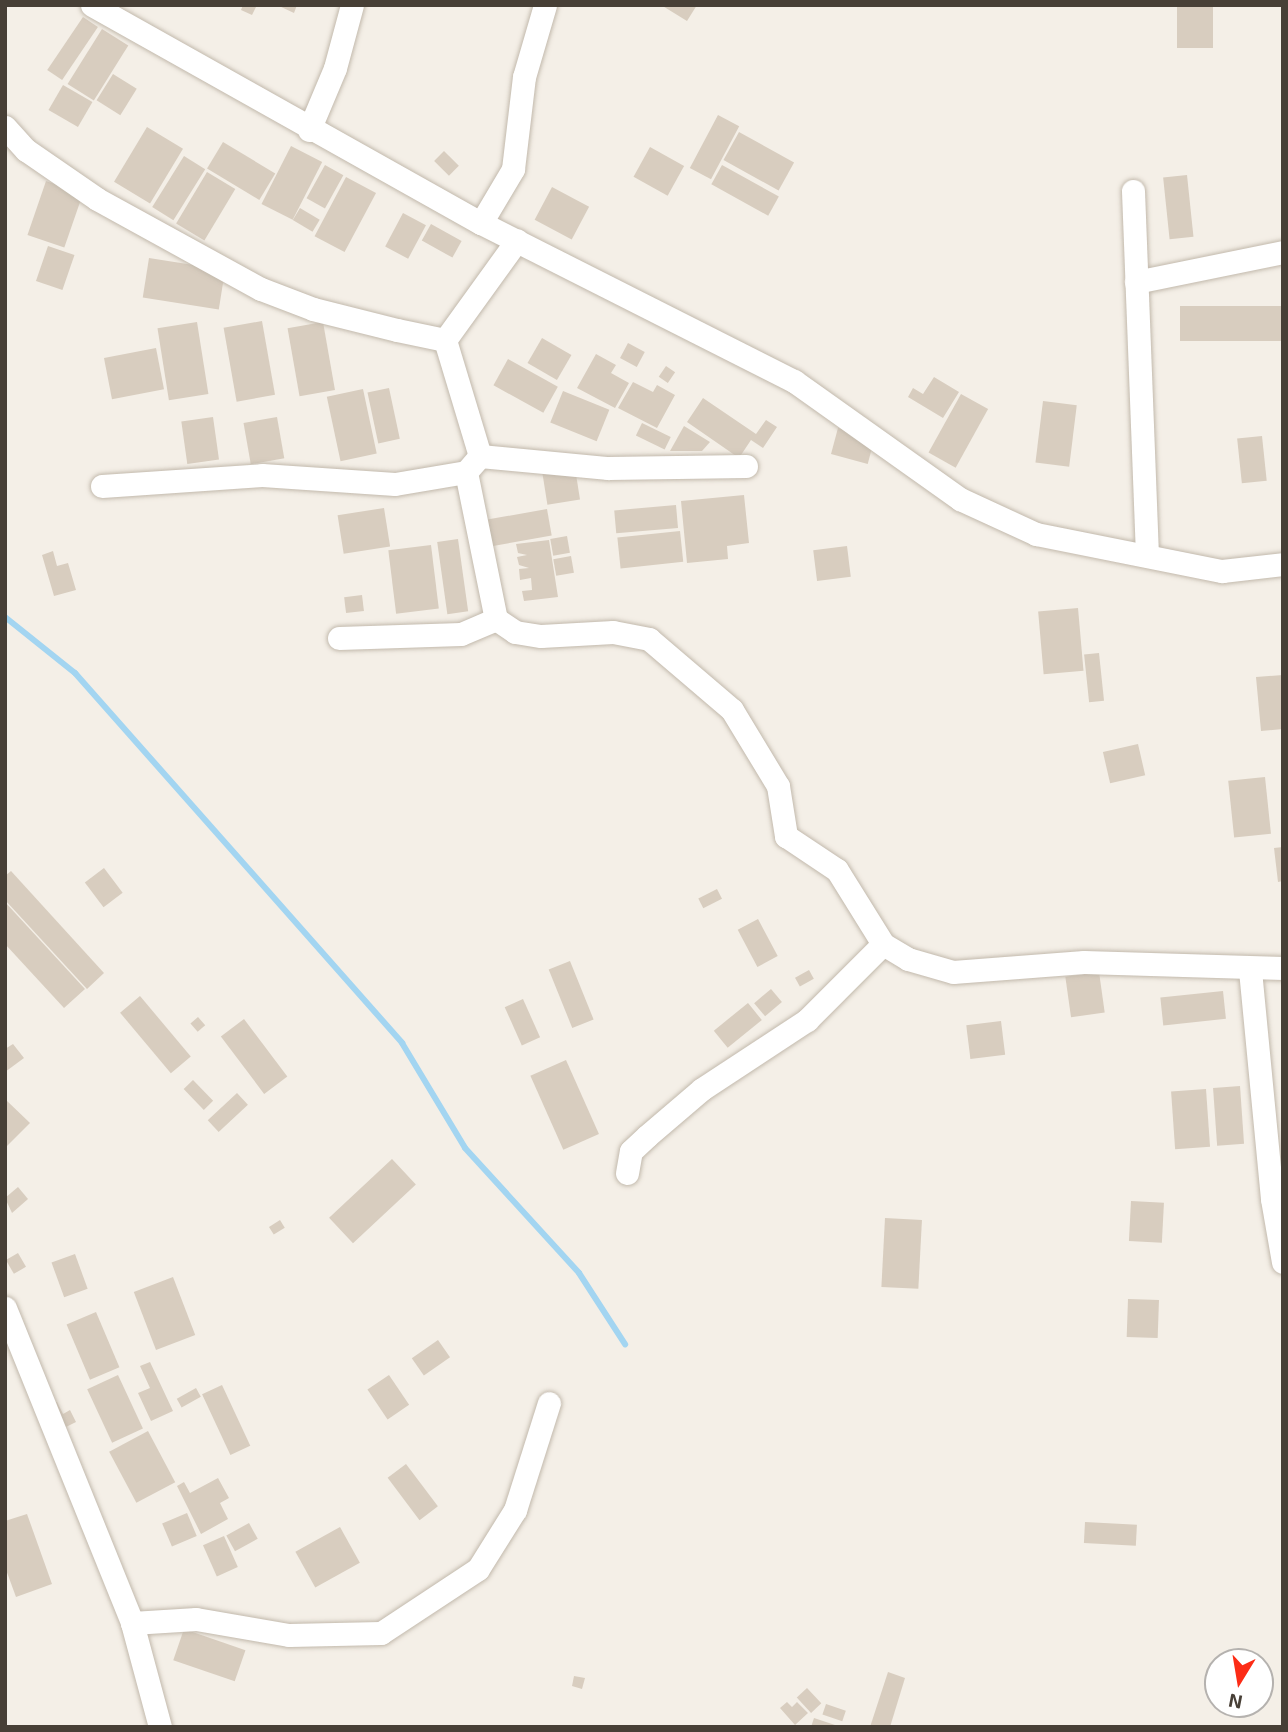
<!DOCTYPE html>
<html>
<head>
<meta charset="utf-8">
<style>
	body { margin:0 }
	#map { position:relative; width:1288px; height:1732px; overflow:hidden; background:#f4efe7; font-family:"Exo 2",sans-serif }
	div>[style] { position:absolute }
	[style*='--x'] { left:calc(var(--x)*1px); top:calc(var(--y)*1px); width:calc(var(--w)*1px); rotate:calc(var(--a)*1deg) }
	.stream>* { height:6px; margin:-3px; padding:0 3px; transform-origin:3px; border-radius:3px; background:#a3d5f1 }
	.building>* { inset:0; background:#d8cdbf; transform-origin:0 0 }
	.roads { filter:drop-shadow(0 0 2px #c2b9ac) drop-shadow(0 0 2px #c2b9ac) }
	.minor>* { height:23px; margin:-11.5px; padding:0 11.5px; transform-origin:11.5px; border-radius:11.5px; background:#fff }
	span { translate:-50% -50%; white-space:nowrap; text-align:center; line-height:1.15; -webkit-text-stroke:5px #fff; paint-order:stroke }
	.frame { position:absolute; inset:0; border:7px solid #473f36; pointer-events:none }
	.north { position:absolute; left:1204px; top:1648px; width:70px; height:70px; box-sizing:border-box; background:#fff; border:2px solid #b5b2af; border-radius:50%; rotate:191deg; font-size:19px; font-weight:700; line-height:28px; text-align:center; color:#473f36 }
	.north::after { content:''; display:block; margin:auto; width:24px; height:32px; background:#fc2c16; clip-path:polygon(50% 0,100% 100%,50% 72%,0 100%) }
</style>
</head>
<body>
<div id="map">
	<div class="stream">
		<div style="--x:5;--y:617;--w:90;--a:38.7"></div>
		<div style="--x:75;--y:673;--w:494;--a:48.5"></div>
		<div style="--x:402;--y:1043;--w:122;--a:59"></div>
		<div style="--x:465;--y:1148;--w:169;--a:47.6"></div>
		<div style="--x:579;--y:1273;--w:85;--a:57.1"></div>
	</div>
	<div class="building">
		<div style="clip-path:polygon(243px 5px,257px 5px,252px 15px,241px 10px)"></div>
		<div style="clip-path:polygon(277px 5px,297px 5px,294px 13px)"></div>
		<div style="clip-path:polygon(661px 5px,697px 5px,687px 21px)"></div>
		<div style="left:1177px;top:5px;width:36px;height:43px"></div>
		<div style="left:83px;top:17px;width:18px;height:64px;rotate:34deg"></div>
		<div style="left:102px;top:29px;width:31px;height:65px;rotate:32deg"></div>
		<div style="left:113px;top:74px;width:28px;height:31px;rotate:32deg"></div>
		<div style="left:63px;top:85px;width:34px;height:29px;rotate:30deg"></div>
		<div style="left:718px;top:115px;width:24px;height:60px;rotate:28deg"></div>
		<div style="left:147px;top:127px;width:42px;height:64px;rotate:31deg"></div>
		<div style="left:739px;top:132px;width:63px;height:32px;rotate:29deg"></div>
		<div style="left:223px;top:142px;width:61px;height:31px;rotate:31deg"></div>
		<div style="left:291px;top:146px;width:35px;height:65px;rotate:27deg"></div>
		<div style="left:650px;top:147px;width:39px;height:34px;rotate:29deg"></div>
		<div style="left:444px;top:151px;width:21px;height:14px;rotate:45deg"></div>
		<div style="left:184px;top:156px;width:25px;height:60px;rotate:32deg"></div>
		<div style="left:325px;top:165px;width:21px;height:38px;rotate:29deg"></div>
		<div style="left:722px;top:165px;width:65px;height:22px;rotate:29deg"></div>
		<div style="left:207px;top:172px;width:33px;height:60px;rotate:31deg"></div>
		<div style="left:1187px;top:175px;width:62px;height:24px;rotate:84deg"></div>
		<div style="left:346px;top:177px;width:34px;height:67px;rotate:28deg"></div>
		<div style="left:46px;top:181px;width:39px;height:57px;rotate:19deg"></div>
		<div style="left:552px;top:187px;width:42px;height:37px;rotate:28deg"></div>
		<div style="left:300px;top:208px;width:23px;height:14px;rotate:31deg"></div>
		<div style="left:403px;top:213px;width:26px;height:38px;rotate:28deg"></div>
		<div style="left:431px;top:224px;width:35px;height:19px;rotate:29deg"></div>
		<div style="left:48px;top:246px;width:28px;height:37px;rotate:19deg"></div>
		<div style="left:149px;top:258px;width:77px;height:40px;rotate:9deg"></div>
		<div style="left:1283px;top:306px;width:35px;height:103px;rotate:90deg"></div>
		<div style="left:262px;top:321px;width:75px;height:39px;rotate:80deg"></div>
		<div style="left:197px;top:322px;width:73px;height:40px;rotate:81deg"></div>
		<div style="left:323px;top:322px;width:69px;height:36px;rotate:80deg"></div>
		<div style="left:542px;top:338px;width:34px;height:29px;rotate:30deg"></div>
		<div style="left:628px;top:343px;width:19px;height:17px;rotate:28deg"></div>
		<div style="left:156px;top:348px;width:42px;height:53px;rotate:79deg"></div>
		<div style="clip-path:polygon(596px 354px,616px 365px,611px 373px,629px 383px,615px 408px,577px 388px)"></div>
		<div style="left:508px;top:359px;width:57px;height:30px;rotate:29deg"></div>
		<div style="left:666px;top:366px;width:11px;height:13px;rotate:34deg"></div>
		<div style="clip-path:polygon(934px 377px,959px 392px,943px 418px,908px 397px,913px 388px,923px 394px)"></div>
		<div style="clip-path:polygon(633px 382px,653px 392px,657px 385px,675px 395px,657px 428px,618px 408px)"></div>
		<div style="left:389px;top:388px;width:52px;height:22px;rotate:78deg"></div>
		<div style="left:363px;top:389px;width:66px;height:37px;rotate:78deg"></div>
		<div style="left:563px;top:391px;width:50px;height:34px;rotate:22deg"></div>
		<div style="left:961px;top:394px;width:31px;height:67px;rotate:29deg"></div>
		<div style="clip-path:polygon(703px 398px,756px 434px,766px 420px,777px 427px,763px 448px,751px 440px,739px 458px,687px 422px)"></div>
		<div style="left:1043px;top:401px;width:34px;height:62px;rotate:7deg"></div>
		<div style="left:213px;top:417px;width:43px;height:32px;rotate:82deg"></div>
		<div style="left:277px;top:417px;width:42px;height:34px;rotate:80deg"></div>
		<div style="left:642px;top:423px;width:32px;height:14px;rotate:26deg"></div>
		<div style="clip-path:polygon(684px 426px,710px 442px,702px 451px,670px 451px)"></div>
		<div style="left:838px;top:428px;width:38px;height:27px;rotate:15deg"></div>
		<div style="left:1262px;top:436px;width:45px;height:25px;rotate:84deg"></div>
		<div style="left:575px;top:468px;width:32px;height:33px;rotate:81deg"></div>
		<div style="clip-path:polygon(744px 495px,749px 543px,727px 546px,728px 559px,687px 563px,681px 501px)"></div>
		<div style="left:676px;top:505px;width:23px;height:62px;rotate:85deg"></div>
		<div style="left:384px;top:508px;width:39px;height:47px;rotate:81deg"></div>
		<div style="left:547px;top:509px;width:27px;height:65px;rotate:80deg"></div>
		<div style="left:680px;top:531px;width:31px;height:63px;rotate:84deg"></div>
		<div style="left:567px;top:536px;width:17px;height:17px;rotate:80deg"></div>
		<div style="left:458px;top:539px;width:73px;height:21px;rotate:82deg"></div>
		<div style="clip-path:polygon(549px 540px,558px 597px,524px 601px,522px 591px,532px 590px,531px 578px,520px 580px,519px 569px,529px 568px,519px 565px,517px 557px,527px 555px,518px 553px,516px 544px)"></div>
		<div style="left:431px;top:545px;width:64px;height:43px;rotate:83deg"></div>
		<div style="left:847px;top:546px;width:31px;height:34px;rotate:83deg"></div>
		<div style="clip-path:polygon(53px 551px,57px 566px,68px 563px,76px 590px,54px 596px,42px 555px)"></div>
		<div style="left:571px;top:556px;width:17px;height:18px;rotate:80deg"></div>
		<div style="left:362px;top:595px;width:16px;height:18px;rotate:83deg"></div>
		<div style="left:1078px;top:608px;width:63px;height:40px;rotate:85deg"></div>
		<div style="left:1099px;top:653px;width:48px;height:15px;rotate:84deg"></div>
		<div style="clip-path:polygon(1283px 675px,1283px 729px,1261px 731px,1256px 677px)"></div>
		<div style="left:1138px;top:744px;width:32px;height:36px;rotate:77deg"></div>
		<div style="left:1265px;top:777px;width:57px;height:37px;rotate:84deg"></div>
		<div style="clip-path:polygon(1283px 847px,1283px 881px,1278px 882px,1274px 848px)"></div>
		<div style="left:104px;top:868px;width:31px;height:24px;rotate:53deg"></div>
		<div style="clip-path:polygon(11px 871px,104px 973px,87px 989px,5px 900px,5px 876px)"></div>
		<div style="left:717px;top:889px;width:11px;height:21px;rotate:63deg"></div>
		<div style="clip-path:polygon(5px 902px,85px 989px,64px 1008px,5px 944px)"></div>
		<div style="left:758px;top:919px;width:42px;height:23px;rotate:62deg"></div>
		<div style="left:570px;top:961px;width:63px;height:23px;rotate:68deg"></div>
		<div style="left:809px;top:970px;width:10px;height:16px;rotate:61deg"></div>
		<div style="left:1099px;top:972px;width:41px;height:34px;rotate:82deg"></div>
		<div style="left:771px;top:989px;width:17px;height:22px;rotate:50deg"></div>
		<div style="left:1223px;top:991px;width:28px;height:63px;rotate:84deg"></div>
		<div style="left:140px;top:996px;width:79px;height:26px;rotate:50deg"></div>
		<div style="left:523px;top:999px;width:42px;height:20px;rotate:66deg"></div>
		<div style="left:748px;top:1003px;width:22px;height:44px;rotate:51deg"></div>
		<div style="left:198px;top:1017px;width:11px;height:10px;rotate:49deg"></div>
		<div style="left:244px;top:1019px;width:72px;height:29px;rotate:53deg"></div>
		<div style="left:1001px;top:1021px;width:34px;height:35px;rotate:83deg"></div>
		<div style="clip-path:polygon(13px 1044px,24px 1058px,5px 1072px,5px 1049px)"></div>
		<div style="left:566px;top:1060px;width:81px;height:39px;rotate:66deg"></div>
		<div style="left:193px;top:1080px;width:29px;height:13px;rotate:46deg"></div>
		<div style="left:1240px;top:1086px;width:58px;height:27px;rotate:86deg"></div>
		<div style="left:1206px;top:1089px;width:58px;height:35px;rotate:86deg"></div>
		<div style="left:237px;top:1093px;width:16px;height:40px;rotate:47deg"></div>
		<div style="clip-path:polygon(5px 1099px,30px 1123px,5px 1148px)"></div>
		<div style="left:392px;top:1159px;width:35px;height:86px;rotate:47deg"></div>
		<div style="clip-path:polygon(18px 1187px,28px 1199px,12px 1213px,5px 1198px)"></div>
		<div style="left:1131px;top:1201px;width:33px;height:40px;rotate:3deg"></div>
		<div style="left:885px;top:1218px;width:37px;height:69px;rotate:3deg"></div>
		<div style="left:280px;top:1220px;width:9px;height:13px;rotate:58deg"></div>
		<div style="left:18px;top:1253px;width:16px;height:14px;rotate:60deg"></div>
		<div style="left:75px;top:1254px;width:37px;height:25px;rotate:70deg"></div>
		<div style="left:173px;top:1277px;width:62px;height:42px;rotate:69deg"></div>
		<div style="left:1128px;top:1299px;width:31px;height:38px;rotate:2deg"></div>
		<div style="left:96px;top:1312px;width:60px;height:32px;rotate:67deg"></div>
		<div style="left:438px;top:1340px;width:21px;height:32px;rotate:55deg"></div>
		<div style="clip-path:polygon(150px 1362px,173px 1411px,151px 1421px,138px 1393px,150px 1388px,140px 1366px)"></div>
		<div style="left:118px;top:1375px;width:59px;height:34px;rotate:65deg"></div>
		<div style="left:389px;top:1375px;width:36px;height:26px;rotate:56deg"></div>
		<div style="left:222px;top:1385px;width:67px;height:22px;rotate:65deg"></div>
		<div style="left:196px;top:1388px;width:10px;height:22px;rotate:61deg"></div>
		<div style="clip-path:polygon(57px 1402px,63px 1414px,70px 1410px,76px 1422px,64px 1428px,47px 1407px)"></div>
		<div style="left:148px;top:1431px;width:58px;height:44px;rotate:62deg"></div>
		<div style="left:406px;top:1464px;width:53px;height:23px;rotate:53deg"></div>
		<div style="clip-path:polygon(218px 1478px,229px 1498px,220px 1503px,228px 1519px,201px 1534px,177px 1486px,184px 1482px,190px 1493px)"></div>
		<div style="left:187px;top:1513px;width:25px;height:27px;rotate:67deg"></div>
		<div style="clip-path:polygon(27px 1514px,52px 1584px,16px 1597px,5px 1567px,5px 1521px)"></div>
		<div style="left:1085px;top:1522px;width:52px;height:21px;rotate:3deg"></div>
		<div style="left:249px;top:1523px;width:18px;height:26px;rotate:61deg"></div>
		<div style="left:340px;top:1527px;width:41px;height:51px;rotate:61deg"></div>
		<div style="left:224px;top:1536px;width:34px;height:23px;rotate:66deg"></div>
		<div style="left:184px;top:1629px;width:65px;height:33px;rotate:19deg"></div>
		<div style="clip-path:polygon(888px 1672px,905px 1678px,890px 1727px,870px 1727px)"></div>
		<div style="clip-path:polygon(574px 1676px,585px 1678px,582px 1689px,572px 1686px)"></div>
		<div style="left:807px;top:1688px;width:21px;height:14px;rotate:47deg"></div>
		<div style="clip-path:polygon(787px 1702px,792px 1707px,797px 1702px,808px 1713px,795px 1725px,780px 1708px)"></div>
		<div style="left:826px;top:1704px;width:21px;height:11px;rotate:19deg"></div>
		<div style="clip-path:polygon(814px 1718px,838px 1726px,837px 1727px,811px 1727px)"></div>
	</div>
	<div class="roads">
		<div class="minor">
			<div style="--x:92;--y:5;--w:446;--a:29.3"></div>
			<div style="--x:481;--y:223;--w:351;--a:26.8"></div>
			<div style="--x:794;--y:381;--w:204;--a:35.4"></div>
			<div style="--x:960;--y:499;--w:84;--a:24.7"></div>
			<div style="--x:1036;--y:534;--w:190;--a:11.3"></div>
			<div style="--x:1222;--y:571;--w:61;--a:-6.5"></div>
			<div style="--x:5;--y:127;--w:31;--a:48"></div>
			<div style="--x:26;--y:150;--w:86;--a:34.6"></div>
			<div style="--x:97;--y:199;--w:187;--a:28.8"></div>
			<div style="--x:261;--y:289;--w:56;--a:21"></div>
			<div style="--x:313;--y:309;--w:87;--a:14"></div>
			<div style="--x:397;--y:330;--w:49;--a:11.8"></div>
			<div style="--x:445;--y:340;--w:123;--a:-54.2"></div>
			<div style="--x:309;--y:130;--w:67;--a:-67.2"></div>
			<div style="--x:335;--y:68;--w:65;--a:-74.9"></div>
			<div style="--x:1133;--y:191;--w:363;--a:87.8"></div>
			<div style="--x:481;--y:223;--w:63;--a:-59.3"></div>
			<div style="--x:513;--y:169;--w:93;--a:-83.2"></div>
			<div style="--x:524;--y:77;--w:75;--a:-73.7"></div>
			<div style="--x:1136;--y:282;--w:150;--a:-11.5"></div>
			<div style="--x:445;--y:340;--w:121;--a:73.2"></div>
			<div style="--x:480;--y:456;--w:129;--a:5.4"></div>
			<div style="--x:608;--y:468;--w:138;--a:-0.8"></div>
			<div style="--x:466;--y:472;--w:150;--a:78.5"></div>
			<div style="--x:496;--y:619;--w:23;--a:34"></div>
			<div style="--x:515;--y:632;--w:26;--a:9"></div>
			<div style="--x:541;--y:636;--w:72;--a:-3.2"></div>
			<div style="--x:613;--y:632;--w:37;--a:11"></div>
			<div style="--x:649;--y:639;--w:109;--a:40.5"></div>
			<div style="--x:732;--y:710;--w:89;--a:58.8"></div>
			<div style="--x:778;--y:786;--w:51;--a:80.9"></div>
			<div style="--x:786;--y:836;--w:61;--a:33.7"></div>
			<div style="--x:837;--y:870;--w:87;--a:58.1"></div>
			<div style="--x:883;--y:944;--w:29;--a:31"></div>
			<div style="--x:908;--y:959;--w:47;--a:16.1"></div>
			<div style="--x:953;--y:972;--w:131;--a:-4.4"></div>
			<div style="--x:1084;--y:962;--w:199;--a:1.7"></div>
			<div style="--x:102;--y:486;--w:160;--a:-3.9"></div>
			<div style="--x:262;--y:475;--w:133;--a:3.9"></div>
			<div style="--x:395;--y:484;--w:72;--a:-9.6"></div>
			<div style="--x:466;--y:472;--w:21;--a:-49"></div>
			<div style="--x:339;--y:638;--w:122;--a:-1.9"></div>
			<div style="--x:461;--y:634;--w:38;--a:-23"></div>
			<div style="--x:1250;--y:970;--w:230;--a:84.5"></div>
			<div style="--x:1272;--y:1199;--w:64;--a:80.1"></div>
			<div style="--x:627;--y:1173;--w:22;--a:-80"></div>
			<div style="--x:631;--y:1151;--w:22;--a:-43"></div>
			<div style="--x:647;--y:1136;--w:72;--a:-40.5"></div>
			<div style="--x:702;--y:1089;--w:126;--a:-33.3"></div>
			<div style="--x:807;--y:1020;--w:107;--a:-45"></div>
			<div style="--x:5;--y:1308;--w:340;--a:68"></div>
			<div style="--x:132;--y:1623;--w:108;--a:74.9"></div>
			<div style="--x:132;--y:1623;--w:64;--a:-3.6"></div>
			<div style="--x:196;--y:1619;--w:94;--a:9.8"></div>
			<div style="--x:289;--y:1635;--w:92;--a:-1.2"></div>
			<div style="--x:381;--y:1633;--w:116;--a:-33.4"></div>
			<div style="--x:478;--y:1569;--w:70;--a:-57.9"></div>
			<div style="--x:515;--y:1510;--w:112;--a:-72.4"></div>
		</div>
	</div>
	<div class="frame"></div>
	<div class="north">N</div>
</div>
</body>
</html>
